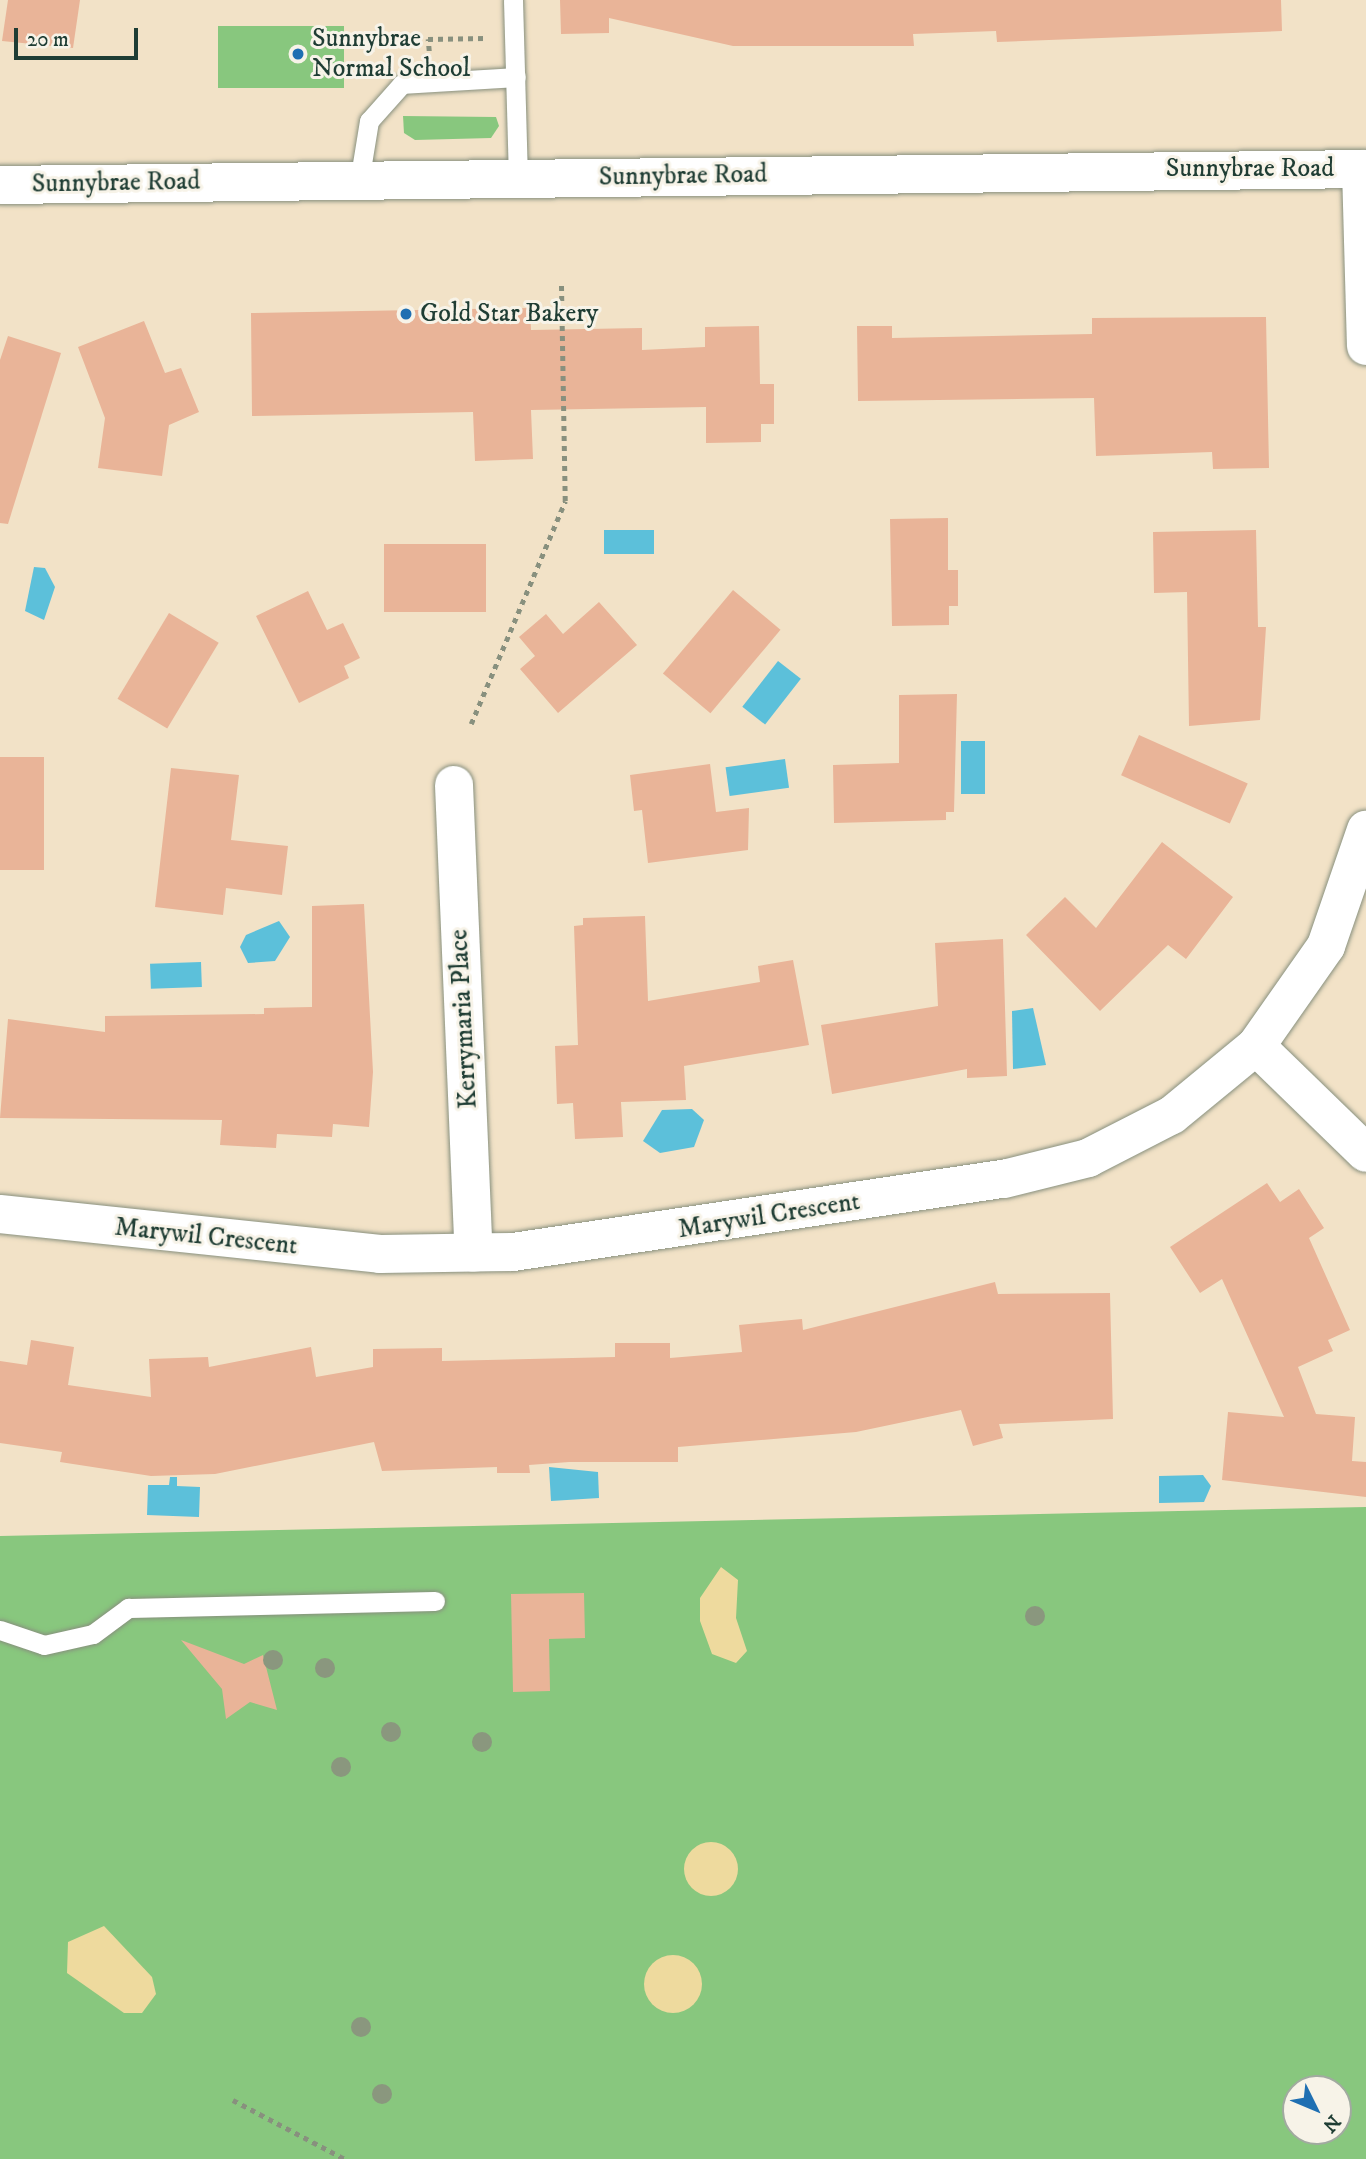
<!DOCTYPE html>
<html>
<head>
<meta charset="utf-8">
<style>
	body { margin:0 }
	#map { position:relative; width:1366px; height:2159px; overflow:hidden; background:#f2e2c7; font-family:"IM FELL DW Pica",serif }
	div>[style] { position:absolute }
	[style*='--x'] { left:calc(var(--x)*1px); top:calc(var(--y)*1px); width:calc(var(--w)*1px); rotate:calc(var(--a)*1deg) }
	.green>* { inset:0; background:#88c77e; transform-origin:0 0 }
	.sand>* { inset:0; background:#eeda9e }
	.round { border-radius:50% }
	.water>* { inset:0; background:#5cc0da; transform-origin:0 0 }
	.building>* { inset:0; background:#e9b498; transform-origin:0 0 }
	.path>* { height:4.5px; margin-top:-2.25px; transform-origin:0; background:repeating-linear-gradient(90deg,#88907e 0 5px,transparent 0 10px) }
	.roads { filter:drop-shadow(0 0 2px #88907e) drop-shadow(0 0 2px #88907e) }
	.lane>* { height:19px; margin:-9.5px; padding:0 9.5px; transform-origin:9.5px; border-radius:9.5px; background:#fff }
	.street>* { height:38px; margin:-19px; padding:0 19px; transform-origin:19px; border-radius:19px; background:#fff }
	.secondary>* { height:38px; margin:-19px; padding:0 19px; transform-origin:19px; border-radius:19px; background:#fff }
	.trees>* { width:20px; height:20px; margin:-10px; border-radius:50%; background:#8a977e }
	.dots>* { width:19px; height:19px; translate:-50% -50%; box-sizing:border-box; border:4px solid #f7f3e8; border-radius:50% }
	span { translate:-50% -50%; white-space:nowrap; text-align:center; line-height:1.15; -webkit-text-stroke:6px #f7f3e8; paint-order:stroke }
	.poi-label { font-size:26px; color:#1f3d34 }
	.left { translate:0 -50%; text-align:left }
	.street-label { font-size:26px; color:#1f3d34 }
	.north { position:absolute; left:1282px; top:2075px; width:70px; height:70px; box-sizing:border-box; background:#f7f3e8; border:2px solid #a1aaa0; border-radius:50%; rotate:133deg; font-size:19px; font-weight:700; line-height:28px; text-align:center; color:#1f3d34 }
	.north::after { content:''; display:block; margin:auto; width:24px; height:32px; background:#1f6fb2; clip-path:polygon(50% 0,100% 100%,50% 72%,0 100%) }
	.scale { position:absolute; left:14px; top:28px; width:124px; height:32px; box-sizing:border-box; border:4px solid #1f3d34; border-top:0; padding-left:9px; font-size:21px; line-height:24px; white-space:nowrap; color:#1f3d34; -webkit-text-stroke:5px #f7f3e8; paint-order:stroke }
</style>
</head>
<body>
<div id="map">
	<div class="green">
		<div style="left:344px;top:26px;width:62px;height:126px;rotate:90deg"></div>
		<div style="clip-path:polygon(403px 116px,496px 117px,499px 126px,491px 138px,415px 140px,404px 133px)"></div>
		<div style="clip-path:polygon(evenodd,1366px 1507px,1366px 2159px,0 2159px,0 1536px,1366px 1507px,1296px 2089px,1338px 2089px,1338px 2131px,1296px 2131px,1296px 2089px)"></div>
	</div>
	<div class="sand">
		<div style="clip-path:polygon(721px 1567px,738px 1580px,736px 1618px,747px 1651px,736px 1663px,712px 1654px,700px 1621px,700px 1598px)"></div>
		<div class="round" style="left:684px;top:1842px;width:54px;height:54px"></div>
		<div style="clip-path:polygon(104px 1926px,152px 1977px,156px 1994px,142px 2013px,124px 2013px,67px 1973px,68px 1942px)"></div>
		<div class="round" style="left:644px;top:1955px;width:58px;height:58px"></div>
	</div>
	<div class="water">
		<div style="left:654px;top:530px;width:24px;height:50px;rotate:90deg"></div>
		<div style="clip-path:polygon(34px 567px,45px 568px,55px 587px,44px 620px,25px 611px)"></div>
		<div style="left:778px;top:661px;width:29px;height:58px;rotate:38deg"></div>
		<div style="left:961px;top:741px;width:24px;height:53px"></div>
		<div style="left:785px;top:759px;width:29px;height:60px;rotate:82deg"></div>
		<div style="clip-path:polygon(279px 921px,290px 937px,275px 961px,248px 963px,240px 947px,246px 935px)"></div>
		<div style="left:201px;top:962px;width:25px;height:51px;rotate:88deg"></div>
		<div style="clip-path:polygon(1033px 1008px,1046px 1065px,1013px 1069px,1012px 1011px)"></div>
		<div style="clip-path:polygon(692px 1109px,704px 1120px,694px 1147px,660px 1153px,643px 1141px,662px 1110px)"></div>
		<div style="clip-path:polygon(549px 1467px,598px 1472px,599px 1498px,551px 1501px)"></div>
		<div style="clip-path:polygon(1203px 1475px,1211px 1486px,1204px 1502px,1159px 1503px,1159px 1476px)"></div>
		<div style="clip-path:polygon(170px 1477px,177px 1477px,177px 1486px,200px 1487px,199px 1517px,147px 1515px,148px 1485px,169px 1485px)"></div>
	</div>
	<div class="building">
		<div style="clip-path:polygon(8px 0,80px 0,73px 48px,2px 41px)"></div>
		<div style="clip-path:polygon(560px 0,1281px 0,1282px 31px,997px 42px,996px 31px,913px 34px,914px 46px,733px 46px,609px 18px,609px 33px,561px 34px)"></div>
		<div style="clip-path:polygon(530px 308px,531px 330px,642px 328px,642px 350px,705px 347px,705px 327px,759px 326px,760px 384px,774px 384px,774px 424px,761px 424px,761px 442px,706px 443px,706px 407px,531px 410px,533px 459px,475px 461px,473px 412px,252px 416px,251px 313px)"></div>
		<div style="clip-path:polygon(1266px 317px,1269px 468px,1213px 469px,1212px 452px,1096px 456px,1094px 398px,858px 401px,857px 326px,892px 326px,892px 338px,1092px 334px,1092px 318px)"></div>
		<div style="clip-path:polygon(144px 321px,165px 373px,181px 368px,199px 412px,169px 425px,162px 476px,98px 468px,105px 418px,78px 347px)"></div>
		<div style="clip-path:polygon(8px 336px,61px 353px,8px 524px,0 523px,0 360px)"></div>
		<div style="clip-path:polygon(948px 518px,948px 570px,958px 570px,958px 606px,949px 606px,949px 625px,892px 626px,890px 519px)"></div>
		<div style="clip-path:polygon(1256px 530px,1258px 627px,1266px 627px,1260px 720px,1189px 726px,1187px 592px,1154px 593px,1153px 532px)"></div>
		<div style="left:486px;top:544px;width:68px;height:102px;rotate:90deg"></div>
		<div style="left:733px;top:590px;width:62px;height:109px;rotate:40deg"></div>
		<div style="clip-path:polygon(308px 591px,327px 630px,343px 623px,360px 658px,344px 666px,349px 678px,299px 703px,256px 616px)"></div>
		<div style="clip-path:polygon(599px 602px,637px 645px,558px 713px,520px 669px,535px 656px,519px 637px,546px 614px,563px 634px)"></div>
		<div style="left:169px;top:613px;width:58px;height:100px;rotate:31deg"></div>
		<div style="clip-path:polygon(957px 694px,954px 812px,946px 812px,946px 820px,834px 823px,833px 765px,899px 763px,899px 695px)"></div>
		<div style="left:1139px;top:735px;width:119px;height:44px;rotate:24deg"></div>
		<div style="left:0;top:757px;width:44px;height:113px"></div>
		<div style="clip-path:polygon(710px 764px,716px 812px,749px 808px,748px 850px,648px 863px,642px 810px,634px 811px,630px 775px)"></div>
		<div style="clip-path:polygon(171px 768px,239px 775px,231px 840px,288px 846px,282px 895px,226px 888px,223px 915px,155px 907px)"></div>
		<div style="clip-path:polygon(1162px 842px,1233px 897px,1186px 959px,1168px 945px,1100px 1011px,1026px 935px,1065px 897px,1096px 928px)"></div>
		<div style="clip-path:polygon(364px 904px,373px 1072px,369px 1127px,333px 1124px,332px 1137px,277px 1134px,276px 1148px,220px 1145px,222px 1120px,0 1118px,8px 1019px,105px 1032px,105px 1016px,264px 1014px,264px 1008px,312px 1007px,312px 906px)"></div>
		<div style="clip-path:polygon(645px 916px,648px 1001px,760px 982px,758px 966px,793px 960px,809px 1045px,684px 1066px,686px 1100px,621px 1102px,623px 1137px,575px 1139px,573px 1103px,557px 1104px,555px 1046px,578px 1045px,574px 926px,583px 925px,583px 918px)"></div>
		<div style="clip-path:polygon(1003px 939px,1007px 1076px,967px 1078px,967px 1069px,832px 1094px,821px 1025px,938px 1006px,935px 943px)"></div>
		<div style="clip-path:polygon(1267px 1183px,1280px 1202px,1299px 1189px,1324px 1228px,1309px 1238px,1350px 1330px,1328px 1340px,1333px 1351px,1298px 1367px,1316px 1414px,1355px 1417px,1352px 1461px,1366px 1462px,1366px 1497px,1222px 1480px,1228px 1412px,1284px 1417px,1222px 1279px,1200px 1293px,1170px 1247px)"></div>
		<div style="clip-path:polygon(995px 1282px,998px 1294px,1110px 1293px,1113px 1419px,999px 1424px,1003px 1438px,973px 1446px,961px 1410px,856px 1432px,678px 1447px,678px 1462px,569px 1462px,529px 1465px,530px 1473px,497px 1473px,497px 1467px,382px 1471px,374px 1442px,215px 1474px,151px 1476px,60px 1462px,62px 1452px,0 1443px,0 1361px,27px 1365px,31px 1340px,74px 1347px,68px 1385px,151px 1397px,149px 1359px,208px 1357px,209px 1367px,311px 1347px,316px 1377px,373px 1367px,373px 1349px,442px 1348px,442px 1361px,615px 1357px,615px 1343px,670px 1343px,670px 1358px,742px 1352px,739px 1325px,802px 1319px,803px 1330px)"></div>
		<div style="clip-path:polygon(584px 1593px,585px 1638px,549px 1639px,550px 1691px,513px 1692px,511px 1594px)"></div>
		<div style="clip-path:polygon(181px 1640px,244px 1664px,263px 1655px,277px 1710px,250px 1702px,226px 1719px,222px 1689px)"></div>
	</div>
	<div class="path">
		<div style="--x:429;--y:51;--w:12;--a:-95"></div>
		<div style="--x:428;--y:39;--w:57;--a:-1"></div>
		<div style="--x:471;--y:724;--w:242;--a:-67.1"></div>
		<div style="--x:565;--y:501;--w:220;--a:-91"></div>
		<div style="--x:233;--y:2100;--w:127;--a:27.8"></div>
	</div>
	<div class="roads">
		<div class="lane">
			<div style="--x:513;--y:0;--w:180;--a:88.4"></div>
			<div style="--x:359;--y:182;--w:62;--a:-80.7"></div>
			<div style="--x:369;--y:121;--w:50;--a:-48.3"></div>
			<div style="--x:402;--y:84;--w:114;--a:-3.5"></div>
			<div style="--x:0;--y:1630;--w:46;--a:18.8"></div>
			<div style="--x:44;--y:1645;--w:50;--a:-12.7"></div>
			<div style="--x:93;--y:1634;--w:44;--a:-36.6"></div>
			<div style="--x:128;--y:1608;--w:307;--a:-1.3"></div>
		</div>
		<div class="street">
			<div style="--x:1361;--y:169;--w:177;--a:88.4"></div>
			<div style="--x:454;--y:785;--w:468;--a:87.6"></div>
			<div style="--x:1256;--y:1046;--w:153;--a:44.2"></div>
			<div style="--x:0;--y:1214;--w:382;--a:6"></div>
			<div style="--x:380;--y:1254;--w:133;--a:-0.9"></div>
			<div style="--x:513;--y:1252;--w:496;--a:-8.5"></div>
			<div style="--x:1004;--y:1179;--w:87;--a:-14"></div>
			<div style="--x:1088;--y:1158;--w:94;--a:-27.1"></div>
			<div style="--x:1172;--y:1115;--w:109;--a:-39.4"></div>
			<div style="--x:1256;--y:1046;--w:122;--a:-55"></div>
			<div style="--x:1326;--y:946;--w:123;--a:-71"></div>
		</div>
		<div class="secondary">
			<div style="--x:0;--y:185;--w:1366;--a:-0.67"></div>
		</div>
	</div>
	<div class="trees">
		<div style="left:1035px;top:1616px"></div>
		<div style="left:273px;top:1660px"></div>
		<div style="left:325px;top:1668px"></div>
		<div style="left:391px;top:1732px"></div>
		<div style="left:482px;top:1742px"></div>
		<div style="left:341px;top:1767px"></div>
		<div style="left:361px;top:2027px"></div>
		<div style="left:382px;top:2094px"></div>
	</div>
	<div class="dots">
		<div style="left:298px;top:54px;background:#1f6fb2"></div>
		<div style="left:406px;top:314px;background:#1f6fb2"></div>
	</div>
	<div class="poi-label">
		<span class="left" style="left:312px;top:54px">Sunnybrae<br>Normal School</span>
		<span class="left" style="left:420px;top:314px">Gold Star Bakery</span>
	</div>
	<div class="street-label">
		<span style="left:1250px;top:169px">Sunnybrae Road</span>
		<span style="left:683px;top:176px;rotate:-1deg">Sunnybrae Road</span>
		<span style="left:116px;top:183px;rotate:-1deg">Sunnybrae Road</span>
		<span style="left:464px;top:1019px;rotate:-93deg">Kerrymaria Place</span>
		<span style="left:769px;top:1216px;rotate:-9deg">Marywil Crescent</span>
		<span style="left:206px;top:1237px;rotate:6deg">Marywil Crescent</span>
	</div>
	<div class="north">N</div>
	<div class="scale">20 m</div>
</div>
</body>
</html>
